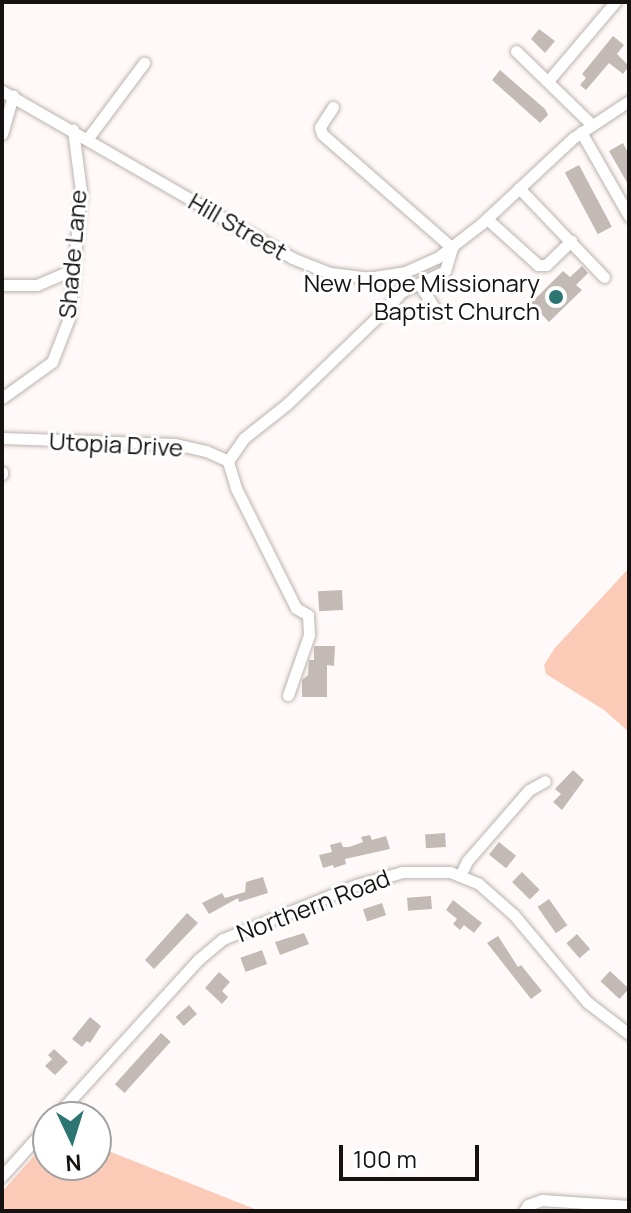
<!DOCTYPE html>
<html>
<head>
<meta charset="utf-8">
<style>
	body { margin:0 }
	#map { position:relative; width:631px; height:1213px; overflow:hidden; background:#fffaf9; font-family:Manrope,sans-serif }
	div>[style] { position:absolute }
	[style*='--x'] { left:calc(var(--x)*1px); top:calc(var(--y)*1px); width:calc(var(--w)*1px); rotate:calc(var(--a)*1deg) }
	.green>* { inset:0; background:#fccbb7 }
	.building>* { inset:0; background:#c3b9b5; transform-origin:0 0 }
	.roads { filter:drop-shadow(0 0 2px #bcb3af) drop-shadow(0 0 2px #bcb3af) }
	.minor>* { height:11px; margin:-5.5px; padding:0 5.5px; transform-origin:5.5px; border-radius:5.5px; background:#fff }
	.dots>* { width:22px; height:22px; translate:-50% -50%; box-sizing:border-box; border:4px solid #fff; border-radius:50% }
	span { translate:-50% -50%; white-space:nowrap; text-align:center; line-height:1.15; -webkit-text-stroke:6px #fff; paint-order:stroke }
	.street-label { font-size:24px; color:#161211 }
	.poi-label { font-size:24px; color:#161211 }
	.right { translate:-100% -50%; text-align:right }
	.frame { position:absolute; inset:0; border:4px solid #161211; pointer-events:none }
	.north { position:absolute; left:32px; top:1101px; width:80px; height:80px; box-sizing:border-box; background:#fff; border:2px solid #a2a0a0; border-radius:50%; rotate:176deg; font-size:22px; font-weight:700; line-height:32px; text-align:center; color:#161211 }
	.north::after { content:''; display:block; margin:auto; width:28px; height:36px; background:#2c7573; clip-path:polygon(50% 0,100% 100%,50% 72%,0 100%) }
	.scale { position:absolute; left:339px; top:1145px; width:140px; height:36px; box-sizing:border-box; border:4px solid #161211; border-top:0; padding-left:10px; font-size:24px; line-height:28px; white-space:nowrap; color:#161211; -webkit-text-stroke:6px #fff; paint-order:stroke }
</style>
</head>
<body>
<div id="map">
	<div class="green">
		<div style="clip-path:polygon(629px 568px,629px 732px,604px 710px,546px 674px,544px 665px,554px 649px)"></div>
		<div style="clip-path:polygon(48px 1140px,48px 1165px,96px 1165px,96px 1146px,260px 1211px,2px 1211px,2px 1192px)"></div>
	</div>
	<div class="building">
		<div style="clip-path:polygon(539px 29px,555px 41px,545px 53px,531px 39px)"></div>
		<div style="clip-path:polygon(613px 36px,624px 45px,617px 54px,629px 66px,623px 74px,609px 63px,586px 90px,580px 85px,586px 78px,582px 74px)"></div>
		<div style="clip-path:polygon(500px 70px,545px 109px,548px 115px,540px 123px,492px 80px)"></div>
		<div style="clip-path:polygon(623px 143px,629px 155px,629px 186px,609px 151px)"></div>
		<div style="left:579px;top:165px;width:70px;height:16px;rotate:62deg"></div>
		<div style="clip-path:polygon(582px 266px,588px 273px,576px 285px,582px 290px,549px 322px,531px 303px,563px 271px,570px 277px)"></div>
		<div style="left:342px;top:590px;width:20px;height:24px;rotate:87deg"></div>
		<div style="clip-path:polygon(314px 646px,335px 646px,334px 666px,327px 665px,327px 697px,302px 697px,302px 680px,308px 675px,309px 660px,314px 660px)"></div>
		<div style="clip-path:polygon(573px 770px,584px 780px,562px 810px,553px 802px,561px 794px,555px 789px)"></div>
		<div style="left:445px;top:833px;width:14px;height:20px;rotate:86deg"></div>
		<div style="clip-path:polygon(370px 835px,372px 840px,386px 836px,390px 849px,345px 859px,346px 864px,334px 868px,333px 865px,323px 868px,319px 855px,332px 852px,330px 845px,341px 842px,343px 847px,349px 847px,363px 842px,361px 837px)"></div>
		<div style="left:499px;top:842px;width:22px;height:16px;rotate:39deg"></div>
		<div style="left:522px;top:872px;width:25px;height:14px;rotate:45deg"></div>
		<div style="clip-path:polygon(263px 877px,268px 893px,239px 902px,238px 898px,209px 914px,202px 903px,222px 893px,225px 898px,245px 892px,246px 882px)"></div>
		<div style="left:431px;top:896px;width:13px;height:24px;rotate:86deg"></div>
		<div style="left:549px;top:899px;width:32px;height:14px;rotate:55deg"></div>
		<div style="clip-path:polygon(453px 900px,482px 923px,474px 933px,464px 925px,460px 930px,453px 924px,457px 919px,446px 910px)"></div>
		<div style="left:382px;top:903px;width:13px;height:20px;rotate:72deg"></div>
		<div style="clip-path:polygon(187px 913px,198px 923px,154px 969px,145px 960px)"></div>
		<div style="clip-path:polygon(304px 933px,309px 944px,280px 955px,275px 942px)"></div>
		<div style="left:577px;top:934px;width:20px;height:14px;rotate:49deg"></div>
		<div style="clip-path:polygon(498px 936px,518px 967px,521px 965px,542px 991px,531px 999px,487px 943px)"></div>
		<div style="left:262px;top:950px;width:15px;height:23px;rotate:70deg"></div>
		<div style="left:610px;top:971px;width:26px;height:14px;rotate:43deg"></div>
		<div style="clip-path:polygon(219px 972px,230px 982px,222px 991px,228px 997px,222px 1004px,205px 988px)"></div>
		<div style="left:189px;top:1005px;width:12px;height:18px;rotate:48deg"></div>
		<div style="clip-path:polygon(90px 1017px,101px 1026px,90px 1043px,87px 1041px,82px 1047px,72px 1039px)"></div>
		<div style="left:161px;top:1033px;width:13px;height:69px;rotate:42deg"></div>
		<div style="clip-path:polygon(54px 1049px,68px 1062px,55px 1075px,45px 1066px,52px 1059px,48px 1055px)"></div>
	</div>
	<div class="roads">
		<div class="minor">
			<div style="--x:516;--y:51;--w:105;--a:44.2"></div>
			<div style="--x:548;--y:81;--w:104;--a:-49.7"></div>
			<div style="--x:2;--y:91;--w:335;--a:29.9"></div>
			<div style="--x:292;--y:258;--w:41;--a:21.5"></div>
			<div style="--x:330;--y:273;--w:38;--a:7"></div>
			<div style="--x:368;--y:278;--w:37;--a:-9"></div>
			<div style="--x:405;--y:272;--w:35;--a:-24"></div>
			<div style="--x:437;--y:258;--w:56;--a:-37.7"></div>
			<div style="--x:481;--y:224;--w:126;--a:-43.1"></div>
			<div style="--x:573;--y:138;--w:67;--a:-33.5"></div>
			<div style="--x:333;--y:107;--w:24;--a:123"></div>
			<div style="--x:320;--y:127;--w:7;--a:74"></div>
			<div style="--x:322;--y:134;--w:173;--a:41.2"></div>
			<div style="--x:452;--y:248;--w:24;--a:107"></div>
			<div style="--x:445;--y:271;--w:49;--a:154.5"></div>
			<div style="--x:581;--y:132;--w:97;--a:60.3"></div>
			<div style="--x:2;--y:134;--w:40;--a:-74"></div>
			<div style="--x:88;--y:138;--w:94;--a:-53.3"></div>
			<div style="--x:519;--y:188;--w:123;--a:46.3"></div>
			<div style="--x:487;--y:219;--w:69;--a:42"></div>
			<div style="--x:538;--y:265;--w:8;--a:0"></div>
			<div style="--x:546;--y:265;--w:35;--a:-44"></div>
			<div style="--x:2;--y:285;--w:35;--a:0"></div>
			<div style="--x:37;--y:285;--w:40;--a:-23.4"></div>
			<div style="--x:420;--y:285;--w:34;--a:58"></div>
			<div style="--x:2;--y:398;--w:62;--a:-35.8"></div>
			<div style="--x:52;--y:362;--w:47;--a:-68.9"></div>
			<div style="--x:69;--y:318;--w:128;--a:-84.6"></div>
			<div style="--x:81;--y:191;--w:62;--a:-97.5"></div>
			<div style="--x:2;--y:438;--w:173;--a:2"></div>
			<div style="--x:175;--y:444;--w:32;--a:13"></div>
			<div style="--x:206;--y:451;--w:24;--a:24"></div>
			<div style="--x:2;--y:472;--w:2;--a:90"></div>
			<div style="--x:288;--y:695;--w:64;--a:-70.7"></div>
			<div style="--x:309;--y:635;--w:20;--a:-93"></div>
			<div style="--x:308;--y:615;--w:14;--a:-150"></div>
			<div style="--x:296;--y:608;--w:134;--a:-116.6"></div>
			<div style="--x:236;--y:488;--w:28;--a:-107"></div>
			<div style="--x:228;--y:461;--w:28;--a:-55"></div>
			<div style="--x:244;--y:438;--w:55;--a:-38.3"></div>
			<div style="--x:287;--y:404;--w:146;--a:-43.9"></div>
			<div style="--x:392;--y:303;--w:14;--a:-51"></div>
			<div style="--x:401;--y:292;--w:20;--a:-79"></div>
			<div style="--x:460;--y:876;--w:17;--a:-65"></div>
			<div style="--x:467;--y:861;--w:94;--a:-48.9"></div>
			<div style="--x:529;--y:790;--w:18;--a:-29"></div>
			<div style="--x:55;--y:1117;--w:214;--a:-47.7"></div>
			<div style="--x:199;--y:959;--w:31;--a:-40"></div>
			<div style="--x:223;--y:939;--w:144;--a:-22.1"></div>
			<div style="--x:356;--y:885;--w:49;--a:-15.5"></div>
			<div style="--x:403;--y:872;--w:47;--a:0"></div>
			<div style="--x:450;--y:872;--w:31;--a:22"></div>
			<div style="--x:479;--y:884;--w:47;--a:41.5"></div>
			<div style="--x:514;--y:915;--w:114;--a:50"></div>
			<div style="--x:587;--y:1002;--w:53;--a:37.3"></div>
			<div style="--x:2;--y:1176;--w:69;--a:-48"></div>
			<div style="--x:524;--y:1211;--w:7;--a:-56"></div>
			<div style="--x:528;--y:1205;--w:15;--a:-20"></div>
			<div style="--x:542;--y:1200;--w:87;--a:3.9"></div>
		</div>
	</div>
	<div class="dots">
		<div style="left:556px;top:297px;background:#2c7573"></div>
	</div>
	<div class="street-label">
		<span style="left:238px;top:226px;rotate:30deg">Hill Street</span>
		<span style="left:72px;top:254px;rotate:-85deg">Shade Lane</span>
		<span style="left:116px;top:444px;rotate:3deg">Utopia Drive</span>
		<span style="left:313px;top:905px;rotate:-21deg">Northern Road</span>
	</div>
	<div class="poi-label">
		<span class="right" style="left:540px;top:297px">New Hope Missionary<br>Baptist Church</span>
	</div>
	<div class="frame"></div>
	<div class="north">N</div>
	<div class="scale">100 m</div>
</div>
</body>
</html>
